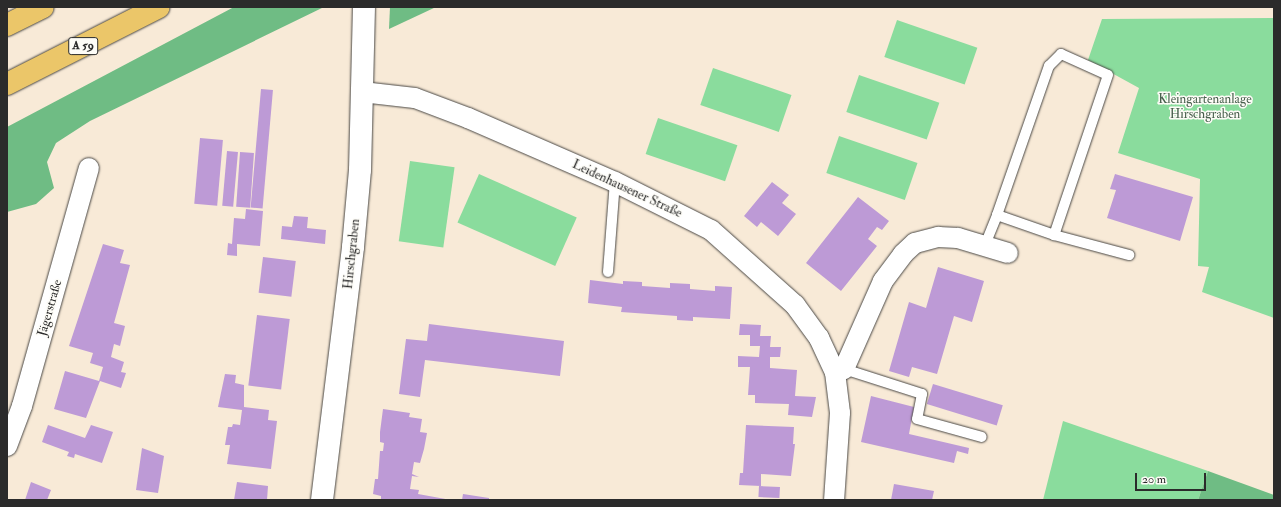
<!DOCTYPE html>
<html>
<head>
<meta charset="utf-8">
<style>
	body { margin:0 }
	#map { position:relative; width:1281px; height:507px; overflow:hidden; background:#f8ead7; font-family:"IM FELL Double Pica",serif }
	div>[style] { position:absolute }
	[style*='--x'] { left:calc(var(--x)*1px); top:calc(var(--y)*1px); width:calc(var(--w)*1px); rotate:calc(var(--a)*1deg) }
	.green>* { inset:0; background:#8adc9d; transform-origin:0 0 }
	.forest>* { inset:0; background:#6fbc84 }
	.building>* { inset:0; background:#bd9ad6; transform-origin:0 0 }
	.roads { filter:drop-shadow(0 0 1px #4a4845) drop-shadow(0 0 1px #4a4845) }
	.service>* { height:10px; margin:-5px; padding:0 5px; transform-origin:5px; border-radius:5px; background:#fff }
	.minor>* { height:20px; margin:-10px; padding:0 10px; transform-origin:10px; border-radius:10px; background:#fff }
	.tertiary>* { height:22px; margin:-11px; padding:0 11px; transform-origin:11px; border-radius:11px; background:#fff }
	.motorway>* { height:22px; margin:-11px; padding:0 11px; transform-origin:11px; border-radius:11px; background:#ebc669 }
	span { translate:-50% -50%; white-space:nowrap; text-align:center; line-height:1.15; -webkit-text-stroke:3px #fdfcf7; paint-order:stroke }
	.shield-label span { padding:1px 3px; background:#fdfcf7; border:1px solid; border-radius:3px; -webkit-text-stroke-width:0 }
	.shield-label { font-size:12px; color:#2b2b2b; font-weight:700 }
	.park-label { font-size:13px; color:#48604d }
	.street-label { font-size:13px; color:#2b2b2b }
	.frame { position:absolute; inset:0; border:8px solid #2b2b2b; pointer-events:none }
	.scale { position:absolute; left:1135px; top:473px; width:71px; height:18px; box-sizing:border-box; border:2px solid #2b2b2b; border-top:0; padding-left:5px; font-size:12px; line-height:14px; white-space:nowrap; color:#2b2b2b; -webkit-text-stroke:3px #fdfcf7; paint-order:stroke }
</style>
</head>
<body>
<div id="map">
	<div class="green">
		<div style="clip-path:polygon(1274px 18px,1274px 318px,1202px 292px,1209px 267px,1198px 266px,1200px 179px,1118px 153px,1139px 88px,1088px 60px,1102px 19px)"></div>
		<div style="left:897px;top:20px;width:85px;height:39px;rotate:19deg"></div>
		<div style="left:713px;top:68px;width:83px;height:39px;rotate:19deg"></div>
		<div style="left:859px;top:75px;width:85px;height:39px;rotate:19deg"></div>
		<div style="left:658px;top:118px;width:84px;height:38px;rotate:19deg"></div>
		<div style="left:839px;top:136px;width:83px;height:39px;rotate:19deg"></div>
		<div style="left:410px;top:161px;width:45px;height:81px;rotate:8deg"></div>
		<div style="left:479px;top:174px;width:107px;height:53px;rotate:24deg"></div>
		<div style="clip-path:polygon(1063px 421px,1208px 471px,1198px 500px,1043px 500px)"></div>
	</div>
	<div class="forest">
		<div style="clip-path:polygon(234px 7px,324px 7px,90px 121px,56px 143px,47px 162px,54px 188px,36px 204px,7px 212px,7px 127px)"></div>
		<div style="clip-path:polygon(390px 7px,436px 7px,389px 29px)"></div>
		<div style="clip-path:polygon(1208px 471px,1274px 495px,1274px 500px,1198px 500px)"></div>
	</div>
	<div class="building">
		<div style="left:261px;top:89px;width:12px;height:119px;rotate:5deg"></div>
		<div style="left:200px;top:138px;width:23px;height:66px;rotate:5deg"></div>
		<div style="left:227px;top:151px;width:11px;height:55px;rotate:5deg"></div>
		<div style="left:240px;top:152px;width:14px;height:55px;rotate:4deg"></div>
		<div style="clip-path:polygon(1115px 174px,1193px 197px,1180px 241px,1107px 218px,1116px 190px,1110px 189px)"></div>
		<div style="clip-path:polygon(772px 182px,789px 195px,782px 203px,796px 214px,778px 236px,761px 222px,757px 227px,744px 216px)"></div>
		<div style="clip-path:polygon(858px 197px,889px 221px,882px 230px,877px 227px,868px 239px,877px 246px,841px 291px,806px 263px)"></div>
		<div style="clip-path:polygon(246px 209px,263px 211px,260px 246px,237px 244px,237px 256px,227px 255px,228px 243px,232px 244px,234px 218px,245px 219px)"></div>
		<div style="clip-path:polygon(294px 216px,308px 217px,307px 228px,326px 230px,325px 244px,281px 239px,282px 226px,292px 227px)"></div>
		<div style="clip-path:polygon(103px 244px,124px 250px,120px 263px,130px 265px,114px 323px,125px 326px,120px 346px,114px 344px,111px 357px,124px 362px,121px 372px,126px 373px,121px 388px,100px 381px,86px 418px,54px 409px,65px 371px,99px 381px,103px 367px,90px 363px,93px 353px,69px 346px)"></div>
		<div style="left:263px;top:257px;width:33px;height:36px;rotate:7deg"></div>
		<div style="clip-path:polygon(938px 267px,984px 281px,972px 322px,954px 316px,937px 374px,912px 367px,909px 377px,889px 371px,909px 302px,926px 308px)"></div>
		<div style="clip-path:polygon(590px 280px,623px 284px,623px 281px,642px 282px,642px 286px,670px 288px,670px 283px,690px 284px,690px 289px,715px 291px,715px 286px,732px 287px,730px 319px,693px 317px,693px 321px,677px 320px,677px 316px,621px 312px,622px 307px,588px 303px)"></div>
		<div style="left:257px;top:315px;width:33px;height:71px;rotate:7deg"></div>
		<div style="clip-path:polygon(429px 324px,564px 341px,560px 376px,425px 360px,420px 397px,399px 394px,406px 339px,427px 341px)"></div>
		<div style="clip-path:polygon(740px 324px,761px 325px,760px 336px,771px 336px,770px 347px,781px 347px,780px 357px,770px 357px,770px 368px,797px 370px,795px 396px,816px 397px,812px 417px,788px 415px,789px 404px,755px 403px,755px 395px,748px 395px,750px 367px,738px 367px,738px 356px,759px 357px,760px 346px,750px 346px,750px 335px,739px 335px)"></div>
		<div style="clip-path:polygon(225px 374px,236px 375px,235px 383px,244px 385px,244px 407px,269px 410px,268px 420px,277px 421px,271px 469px,227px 464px,230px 445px,225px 445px,228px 427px,232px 427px,233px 424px,240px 425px,242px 410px,218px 407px)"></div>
		<div style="left:933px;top:384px;width:73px;height:21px;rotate:17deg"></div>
		<div style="clip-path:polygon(871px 396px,914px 407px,909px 434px,969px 448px,968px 454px,957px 451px,954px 463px,861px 442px)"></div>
		<div style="clip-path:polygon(383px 409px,410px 413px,409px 417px,422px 419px,420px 432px,427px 433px,424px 449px,420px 463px,414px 462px,412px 474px,419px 477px,412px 476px,410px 489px,419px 490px,418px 494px,451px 500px,381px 500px,381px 496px,373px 494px,375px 479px,378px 479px,380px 451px,383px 451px,384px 443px,380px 442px,380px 432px)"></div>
		<div style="clip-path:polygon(48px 425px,85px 438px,91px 425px,113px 432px,102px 463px,75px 454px,74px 458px,67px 456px,69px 452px,42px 442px)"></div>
		<div style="clip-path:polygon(746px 425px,794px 427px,793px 444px,795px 444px,791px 476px,761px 474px,761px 486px,739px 485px,740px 473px,743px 473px)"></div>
		<div style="clip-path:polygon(142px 448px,164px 456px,158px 493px,136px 490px)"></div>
		<div style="clip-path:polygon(31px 482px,51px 490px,47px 500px,25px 500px)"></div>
		<div style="clip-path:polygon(237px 482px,268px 486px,267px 500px,234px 500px)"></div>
		<div style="clip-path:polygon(894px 484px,934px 491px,932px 500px,891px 500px)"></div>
		<div style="left:759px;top:486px;width:21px;height:11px;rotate:3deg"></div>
		<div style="clip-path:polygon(463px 494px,489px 498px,489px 500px,462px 500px)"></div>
	</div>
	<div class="roads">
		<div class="service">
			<div style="--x:997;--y:215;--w:158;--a:-70.8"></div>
			<div style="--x:1049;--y:66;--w:17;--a:-45"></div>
			<div style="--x:1061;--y:54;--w:51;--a:24.1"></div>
			<div style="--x:1108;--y:75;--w:169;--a:108.6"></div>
			<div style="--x:985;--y:245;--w:32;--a:-68"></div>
			<div style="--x:997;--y:215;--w:60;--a:19.3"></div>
			<div style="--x:1054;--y:235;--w:78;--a:14.9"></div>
			<div style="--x:608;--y:272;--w:90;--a:-85.6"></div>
			<div style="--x:844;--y:369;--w:82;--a:17.8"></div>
			<div style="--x:922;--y:394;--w:25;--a:101"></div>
			<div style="--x:917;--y:419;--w:67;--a:15.5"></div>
		</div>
		<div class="minor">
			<div style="--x:362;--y:92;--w:53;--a:6.5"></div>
			<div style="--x:415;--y:98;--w:57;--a:20.7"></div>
			<div style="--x:468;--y:118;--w:160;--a:23.5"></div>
			<div style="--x:615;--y:182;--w:107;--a:26.6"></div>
			<div style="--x:711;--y:230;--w:113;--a:41.8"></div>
			<div style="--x:795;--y:305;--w:41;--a:54"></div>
			<div style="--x:819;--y:338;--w:38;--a:65"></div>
			<div style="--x:835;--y:372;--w:41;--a:83"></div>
			<div style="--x:840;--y:413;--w:87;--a:93.9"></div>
			<div style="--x:835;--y:372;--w:9;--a:-18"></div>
			<div style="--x:844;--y:369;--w:96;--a:-66.1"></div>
			<div style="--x:883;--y:281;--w:34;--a:-53"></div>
			<div style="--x:903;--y:254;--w:16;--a:-43"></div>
			<div style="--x:915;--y:243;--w:24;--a:-15"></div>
			<div style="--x:938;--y:237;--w:20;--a:3"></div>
			<div style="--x:958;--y:238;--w:52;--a:16.7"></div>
			<div style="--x:7;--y:446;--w:43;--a:-69.4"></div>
			<div style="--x:22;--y:406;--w:247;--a:-74.3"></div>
		</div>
		<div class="tertiary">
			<div style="--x:322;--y:500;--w:255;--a:-83"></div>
			<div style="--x:353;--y:247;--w:77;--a:-84.8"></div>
			<div style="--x:360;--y:170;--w:163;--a:-88.6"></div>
		</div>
		<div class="motorway">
			<div style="--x:7;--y:25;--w:40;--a:-26.6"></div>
			<div style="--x:7;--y:84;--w:170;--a:-26.9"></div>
		</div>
	</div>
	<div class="shield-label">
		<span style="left:83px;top:46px">A 59</span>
	</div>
	<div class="park-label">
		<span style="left:1205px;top:107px">Kleingartenanlage<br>Hirschgraben</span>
	</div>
	<div class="street-label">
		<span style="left:627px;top:189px;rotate:25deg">Leidenhausener Straße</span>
		<span style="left:352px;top:254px;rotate:-84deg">Hirschgraben</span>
		<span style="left:50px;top:308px;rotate:-74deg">Jägerstraße</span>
	</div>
	<div class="frame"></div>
	<div class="scale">20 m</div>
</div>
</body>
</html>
